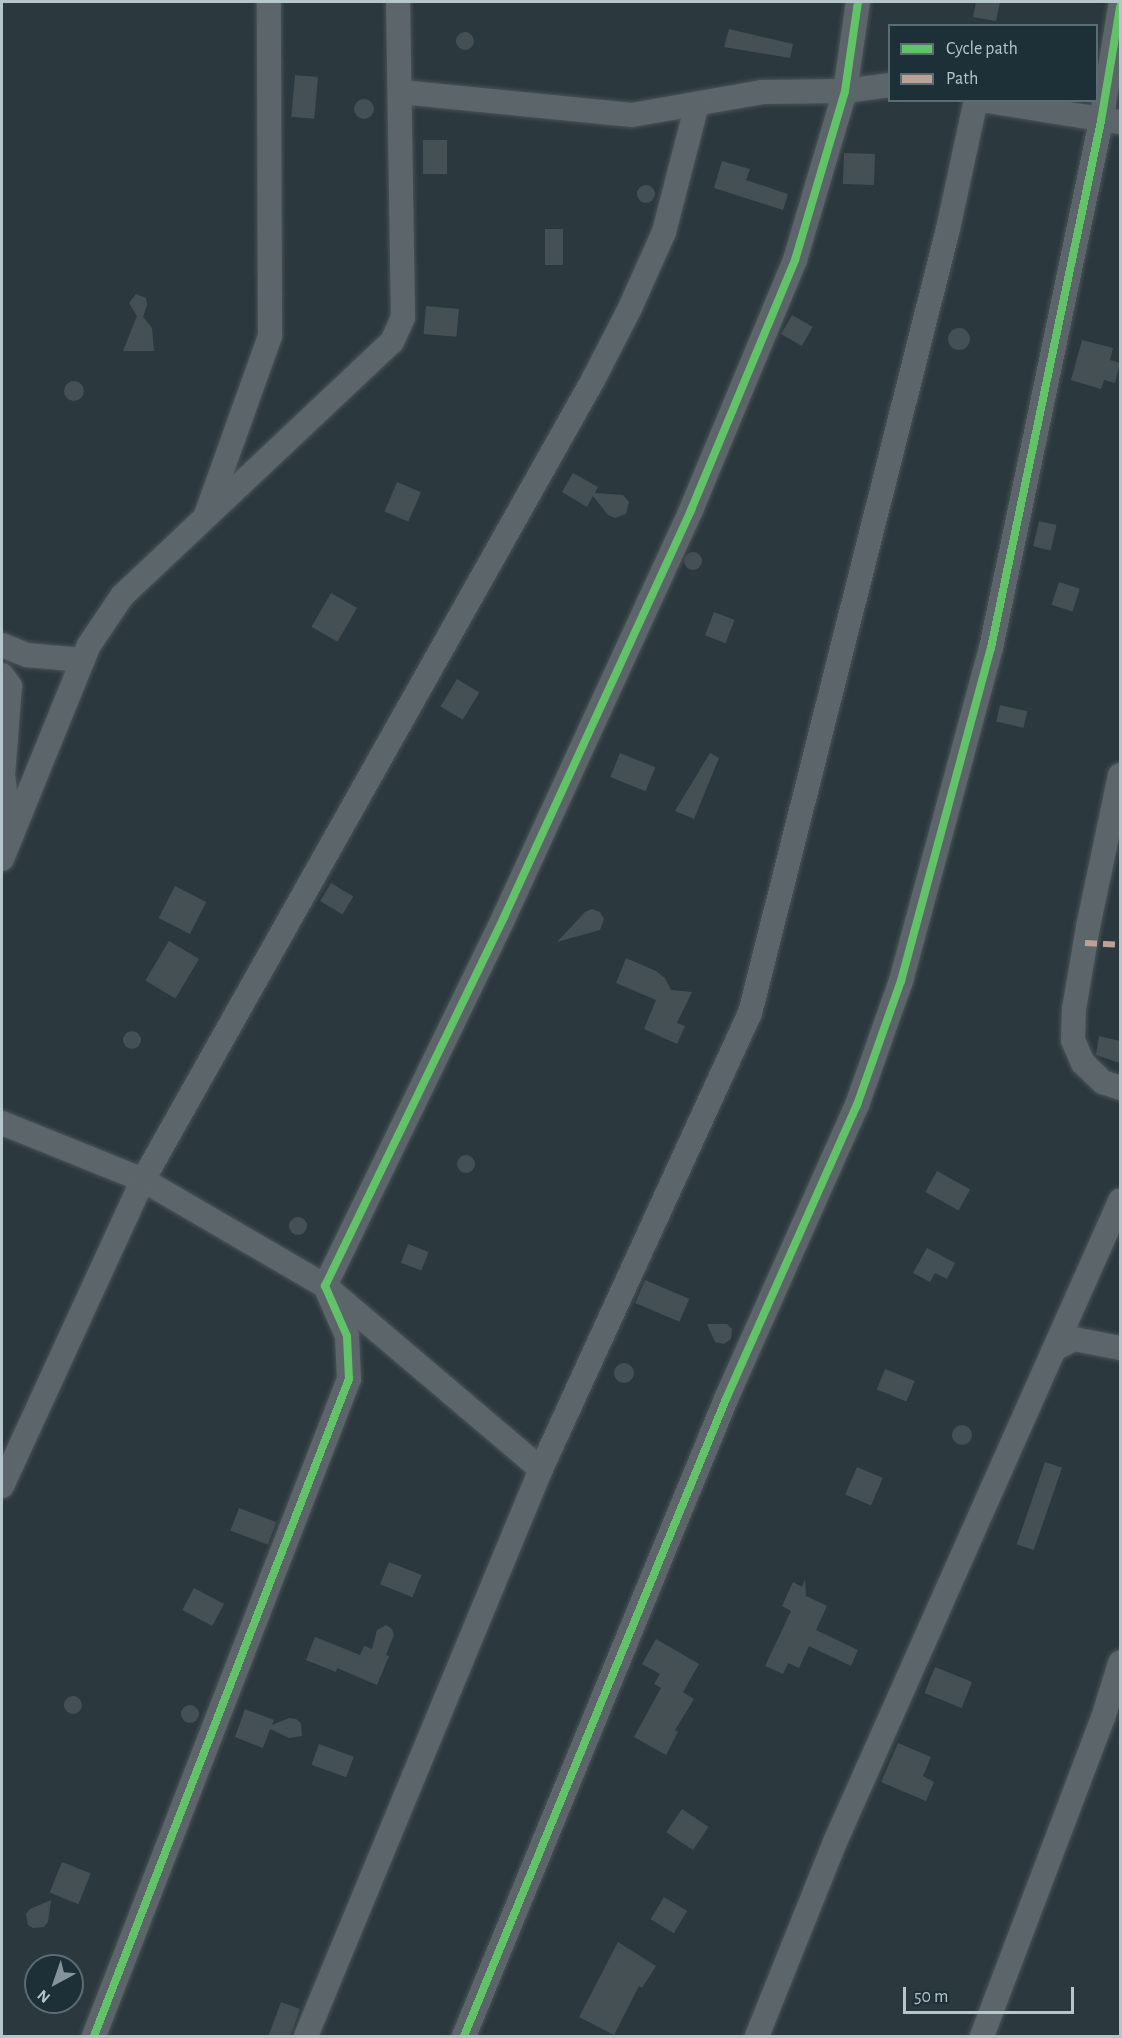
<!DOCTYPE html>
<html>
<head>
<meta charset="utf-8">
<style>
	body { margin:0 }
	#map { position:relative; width:1122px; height:2038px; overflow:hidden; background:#2b383d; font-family:"Alegreya Sans",sans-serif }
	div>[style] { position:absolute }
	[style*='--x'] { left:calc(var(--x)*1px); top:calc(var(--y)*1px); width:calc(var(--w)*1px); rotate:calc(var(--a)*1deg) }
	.building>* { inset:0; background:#455054; transform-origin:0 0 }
	.round { border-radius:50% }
	.roads { filter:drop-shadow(0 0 2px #4a5357) drop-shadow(0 0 2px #4a5357) }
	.street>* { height:24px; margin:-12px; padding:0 12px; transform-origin:12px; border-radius:12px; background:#5c666a }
	.quiet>* { height:6px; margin-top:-3px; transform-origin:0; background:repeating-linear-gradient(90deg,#bda197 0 12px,transparent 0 18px) }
	.cycleway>* { height:8px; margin:-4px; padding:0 4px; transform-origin:4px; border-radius:4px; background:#61c268 }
	span { translate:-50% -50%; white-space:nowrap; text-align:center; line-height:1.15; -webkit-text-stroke:4.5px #1d3038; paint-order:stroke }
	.frame { position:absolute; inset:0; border:3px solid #b6c6cd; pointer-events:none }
	.legend { position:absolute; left:888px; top:24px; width:210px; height:78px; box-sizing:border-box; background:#1d3038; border:2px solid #5a6c74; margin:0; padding:8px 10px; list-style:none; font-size:18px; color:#b6c6cd }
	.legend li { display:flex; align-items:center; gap:12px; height:30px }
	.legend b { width:30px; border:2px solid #5a6c74 }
	.north { position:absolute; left:24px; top:1954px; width:60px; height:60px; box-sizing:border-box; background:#1d3038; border:2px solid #5a6c74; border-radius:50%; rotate:220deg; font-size:16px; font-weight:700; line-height:24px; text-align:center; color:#b6c6cd }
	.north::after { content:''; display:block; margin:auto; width:21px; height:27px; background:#85949b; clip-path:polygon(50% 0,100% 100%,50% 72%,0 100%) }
	.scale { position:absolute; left:903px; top:1987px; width:171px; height:27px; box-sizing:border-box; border:3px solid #b6c6cd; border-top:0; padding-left:8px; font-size:18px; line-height:21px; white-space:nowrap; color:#b6c6cd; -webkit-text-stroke:4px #1d3038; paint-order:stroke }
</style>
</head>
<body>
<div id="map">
	<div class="building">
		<div style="clip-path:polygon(976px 2px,1000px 2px,996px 21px,973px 17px)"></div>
		<div style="clip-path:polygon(729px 29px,793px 44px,790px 58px,724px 47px)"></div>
		<div class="round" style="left:456px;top:32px;width:18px;height:18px"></div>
		<div style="left:295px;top:75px;width:23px;height:42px;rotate:5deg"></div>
		<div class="round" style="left:354px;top:99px;width:20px;height:20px"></div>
		<div style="left:423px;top:140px;width:24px;height:34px"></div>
		<div style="left:844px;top:153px;width:31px;height:31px;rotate:2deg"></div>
		<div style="clip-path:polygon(722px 161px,750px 169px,746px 180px,788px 194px,783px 210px,714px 188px)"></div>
		<div class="round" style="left:637px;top:185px;width:18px;height:18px"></div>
		<div style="left:545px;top:229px;width:18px;height:36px"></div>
		<div style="clip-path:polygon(136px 294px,146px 298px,147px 305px,143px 317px,152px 328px,154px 351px,123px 351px,137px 316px,129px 303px)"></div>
		<div style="left:426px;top:306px;width:33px;height:28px;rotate:5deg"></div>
		<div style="left:792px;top:315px;width:24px;height:22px;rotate:30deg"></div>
		<div class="round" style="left:948px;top:328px;width:22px;height:22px"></div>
		<div style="clip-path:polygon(1082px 340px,1113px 348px,1110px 360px,1120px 363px,1115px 383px,1104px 380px,1101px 389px,1071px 380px)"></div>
		<div class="round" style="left:64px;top:381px;width:20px;height:20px"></div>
		<div style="clip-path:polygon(573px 473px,598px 487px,595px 493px,623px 495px,629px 502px,626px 514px,615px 518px,608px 515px,593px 496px,587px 507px,562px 492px)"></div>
		<div style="left:397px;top:482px;width:26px;height:32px;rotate:23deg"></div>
		<div style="left:1039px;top:521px;width:18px;height:26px;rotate:13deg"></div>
		<div class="round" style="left:684px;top:552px;width:18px;height:18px"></div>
		<div style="left:1059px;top:582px;width:22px;height:24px;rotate:18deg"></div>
		<div style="left:331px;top:593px;width:30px;height:39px;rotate:30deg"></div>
		<div style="left:714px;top:612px;width:22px;height:25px;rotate:21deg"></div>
		<div style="left:457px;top:679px;width:26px;height:32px;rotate:31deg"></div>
		<div style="left:1000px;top:705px;width:28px;height:17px;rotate:13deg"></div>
		<div style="left:620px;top:753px;width:38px;height:26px;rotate:22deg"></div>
		<div style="clip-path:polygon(710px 753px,719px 758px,694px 819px,675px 811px)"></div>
		<div style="left:331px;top:883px;width:26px;height:21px;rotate:31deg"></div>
		<div style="left:175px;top:886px;width:35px;height:36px;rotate:27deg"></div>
		<div style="clip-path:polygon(592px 909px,600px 912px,604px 919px,600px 930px,557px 942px,585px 912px)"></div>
		<div style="left:169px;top:941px;width:35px;height:46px;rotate:31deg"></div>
		<div style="clip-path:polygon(626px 958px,656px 971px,665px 978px,671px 990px,692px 992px,677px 1023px,685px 1026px,677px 1044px,644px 1029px,656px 1000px,616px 983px)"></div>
		<div class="round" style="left:123px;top:1031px;width:18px;height:18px"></div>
		<div style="clip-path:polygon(1099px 1036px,1120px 1041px,1120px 1063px,1096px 1055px)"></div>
		<div class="round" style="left:457px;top:1155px;width:18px;height:18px"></div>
		<div style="left:937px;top:1171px;width:38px;height:24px;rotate:29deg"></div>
		<div class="round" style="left:289px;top:1217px;width:18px;height:18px"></div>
		<div style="left:408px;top:1244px;width:22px;height:20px;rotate:21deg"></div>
		<div style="clip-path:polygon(927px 1248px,955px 1263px,947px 1279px,935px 1273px,930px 1282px,913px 1273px)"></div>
		<div style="left:645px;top:1280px;width:48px;height:25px;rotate:23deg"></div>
		<div style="clip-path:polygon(707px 1324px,727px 1324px,732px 1329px,731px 1339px,724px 1344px,715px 1342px)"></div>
		<div class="round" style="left:614px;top:1363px;width:20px;height:20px"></div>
		<div style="left:885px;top:1369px;width:32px;height:22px;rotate:22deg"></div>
		<div class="round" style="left:952px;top:1425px;width:20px;height:20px"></div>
		<div style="left:1045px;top:1462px;width:18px;height:87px;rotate:19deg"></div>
		<div style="left:857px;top:1467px;width:28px;height:30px;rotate:23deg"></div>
		<div style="left:239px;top:1508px;width:40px;height:24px;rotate:21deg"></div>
		<div style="left:389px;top:1562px;width:35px;height:24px;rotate:22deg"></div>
		<div style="clip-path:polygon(805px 1579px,806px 1596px,827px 1606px,816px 1630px,858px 1650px,851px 1666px,809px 1646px,799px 1668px,788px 1663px,783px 1674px,765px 1666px,791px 1611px,782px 1606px,793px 1582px,802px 1587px)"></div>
		<div style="left:194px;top:1588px;width:34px;height:25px;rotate:28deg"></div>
		<div style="clip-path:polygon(386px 1625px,392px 1629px,394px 1635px,386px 1655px,389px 1656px,377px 1685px,337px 1668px,336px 1672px,306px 1660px,315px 1637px,360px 1655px,364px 1646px,372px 1649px,377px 1630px)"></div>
		<div style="clip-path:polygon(656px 1639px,699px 1664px,683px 1692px,694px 1699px,675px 1730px,678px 1732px,666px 1755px,634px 1737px,661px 1688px,654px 1684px,660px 1674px,642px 1664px)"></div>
		<div style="left:935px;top:1667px;width:40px;height:28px;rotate:22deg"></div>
		<div class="round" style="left:64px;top:1696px;width:18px;height:18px"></div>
		<div class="round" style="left:181px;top:1705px;width:18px;height:18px"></div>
		<div style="clip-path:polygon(245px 1709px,274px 1720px,272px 1725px,289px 1718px,296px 1719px,301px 1723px,302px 1736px,289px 1738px,270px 1729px,263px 1748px,235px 1737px)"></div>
		<div style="clip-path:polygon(898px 1743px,931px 1757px,923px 1776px,934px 1782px,926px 1801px,881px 1782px)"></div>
		<div style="left:319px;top:1744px;width:37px;height:22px;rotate:20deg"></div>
		<div style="left:682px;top:1809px;width:32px;height:28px;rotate:34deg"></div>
		<div style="left:62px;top:1862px;width:31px;height:33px;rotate:22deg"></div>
		<div style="left:664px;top:1897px;width:27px;height:26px;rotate:31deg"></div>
		<div style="clip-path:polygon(51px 1900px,48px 1922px,44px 1927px,33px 1928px,28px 1925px,26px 1914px,30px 1909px)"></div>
		<div style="clip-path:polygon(618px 1942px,656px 1966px,642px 1988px,639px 1986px,614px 2035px,579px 2017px)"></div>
		<div style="clip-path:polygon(281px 2002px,300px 2009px,290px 2037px,268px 2037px)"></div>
	</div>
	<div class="roads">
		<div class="street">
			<div style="--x:401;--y:92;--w:232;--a:5.7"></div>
			<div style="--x:632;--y:115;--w:132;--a:-10"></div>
			<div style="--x:762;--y:92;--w:83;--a:-0.7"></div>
			<div style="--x:845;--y:91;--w:45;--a:-7.6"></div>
			<div style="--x:982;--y:100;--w:140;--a:9.1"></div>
			<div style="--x:206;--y:515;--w:190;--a:-70.3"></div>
			<div style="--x:270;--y:336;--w:334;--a:-90.2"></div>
			<div style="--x:2;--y:645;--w:27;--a:22"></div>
			<div style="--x:27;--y:655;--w:56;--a:5.1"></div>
			<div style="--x:2;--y:675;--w:14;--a:54"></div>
			<div style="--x:10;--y:686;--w:88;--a:94.5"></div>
			<div style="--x:3;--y:774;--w:62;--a:83.6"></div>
			<div style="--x:1120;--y:775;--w:155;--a:101.9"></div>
			<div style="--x:1088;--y:927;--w:83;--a:99.7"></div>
			<div style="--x:1074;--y:1009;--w:31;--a:92"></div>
			<div style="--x:1073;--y:1040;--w:25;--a:67"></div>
			<div style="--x:1083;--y:1063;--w:28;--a:44"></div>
			<div style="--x:1103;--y:1082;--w:18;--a:19"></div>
			<div style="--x:2;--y:859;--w:231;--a:-67.9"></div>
			<div style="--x:89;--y:645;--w:59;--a:-56"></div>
			<div style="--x:122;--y:596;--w:371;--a:-43.3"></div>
			<div style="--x:392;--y:342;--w:27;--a:-66"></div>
			<div style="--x:403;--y:317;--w:315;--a:-90.9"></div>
			<div style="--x:2;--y:1123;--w:152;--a:22"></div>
			<div style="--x:143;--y:1180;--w:211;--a:30.2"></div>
			<div style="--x:325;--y:1286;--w:283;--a:40.3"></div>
			<div style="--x:1055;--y:1349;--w:21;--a:-28"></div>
			<div style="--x:1074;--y:1339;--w:47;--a:11.1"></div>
			<div style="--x:2;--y:1486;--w:337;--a:-65.3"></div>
			<div style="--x:143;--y:1180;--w:918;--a:-60.64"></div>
			<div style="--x:593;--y:380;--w:81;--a:-62.8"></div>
			<div style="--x:630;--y:308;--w:83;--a:-65.9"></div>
			<div style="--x:664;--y:232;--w:132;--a:-75.5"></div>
			<div style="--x:94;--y:2036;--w:705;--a:-68.79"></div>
			<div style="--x:349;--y:1379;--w:43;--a:-92.7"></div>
			<div style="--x:347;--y:1336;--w:55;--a:-113.7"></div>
			<div style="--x:325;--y:1286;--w:410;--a:-64.1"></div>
			<div style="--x:504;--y:917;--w:448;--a:-65.3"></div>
			<div style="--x:691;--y:510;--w:271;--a:-67.4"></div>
			<div style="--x:795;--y:260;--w:176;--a:-73.5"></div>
			<div style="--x:845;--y:91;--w:90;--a:-81.7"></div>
			<div style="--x:306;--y:2036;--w:614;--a:-67.49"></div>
			<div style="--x:541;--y:1469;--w:502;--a:-65.38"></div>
			<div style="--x:750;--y:1013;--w:809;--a:-75.83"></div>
			<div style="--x:948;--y:229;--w:132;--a:-77.8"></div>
			<div style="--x:464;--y:2036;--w:689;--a:-67.64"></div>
			<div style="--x:726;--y:1399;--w:322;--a:-66"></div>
			<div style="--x:857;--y:1105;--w:132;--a:-70.5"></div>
			<div style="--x:901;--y:981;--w:345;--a:-74.9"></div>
			<div style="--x:991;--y:648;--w:538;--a:-78.21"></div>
			<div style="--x:1101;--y:121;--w:116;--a:-80.5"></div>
			<div style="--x:757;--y:2036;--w:209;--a:-68.1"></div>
			<div style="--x:835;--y:1842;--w:702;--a:-66.03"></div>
			<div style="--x:982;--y:2036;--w:340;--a:-69.2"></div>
			<div style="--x:1103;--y:1718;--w:58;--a:-72.8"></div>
		</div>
	</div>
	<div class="quiet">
		<div style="--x:1085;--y:943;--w:35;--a:3"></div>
	</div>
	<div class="cycleway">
		<div style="--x:94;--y:2036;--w:705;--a:-68.79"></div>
		<div style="--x:349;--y:1379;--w:43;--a:-92.7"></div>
		<div style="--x:347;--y:1336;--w:55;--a:-113.7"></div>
		<div style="--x:325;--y:1286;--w:410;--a:-64.1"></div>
		<div style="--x:504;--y:917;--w:448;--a:-65.3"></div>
		<div style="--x:691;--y:510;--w:271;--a:-67.4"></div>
		<div style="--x:795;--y:260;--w:176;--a:-73.5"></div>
		<div style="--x:845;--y:91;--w:90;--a:-81.7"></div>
		<div style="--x:464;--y:2036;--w:689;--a:-67.64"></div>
		<div style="--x:726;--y:1399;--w:322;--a:-66"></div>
		<div style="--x:857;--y:1105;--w:132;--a:-70.5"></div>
		<div style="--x:901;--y:981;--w:345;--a:-74.9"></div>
		<div style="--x:991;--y:648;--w:538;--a:-78.21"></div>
		<div style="--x:1101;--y:121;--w:116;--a:-80.5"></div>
	</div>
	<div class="frame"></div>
	<ul class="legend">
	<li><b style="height:8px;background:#61c268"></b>Cycle path</li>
	<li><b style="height:8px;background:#bda197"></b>Path</li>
	</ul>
	<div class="north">N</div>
	<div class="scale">50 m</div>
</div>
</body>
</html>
